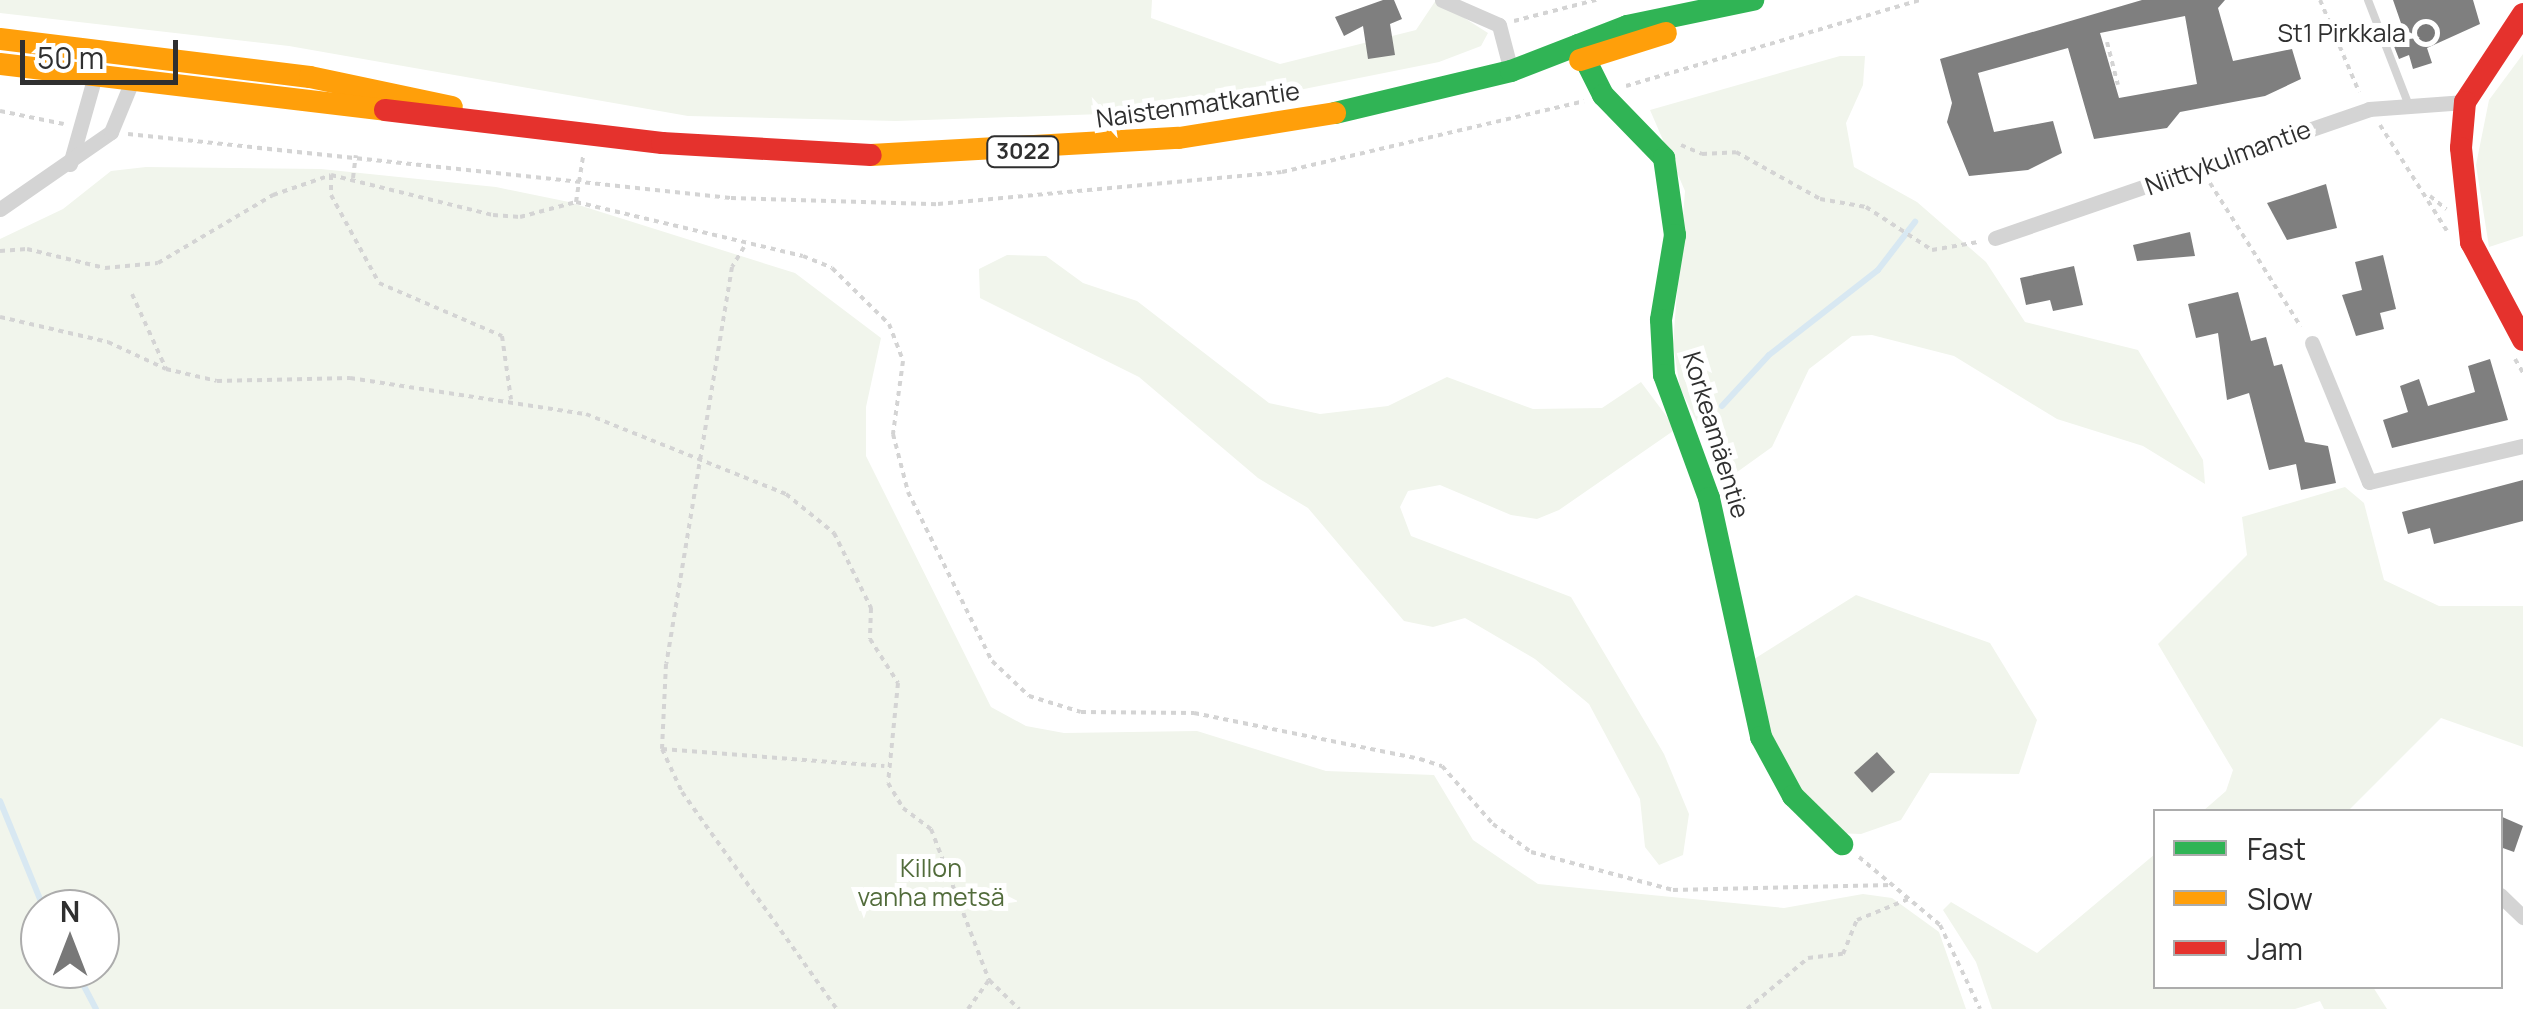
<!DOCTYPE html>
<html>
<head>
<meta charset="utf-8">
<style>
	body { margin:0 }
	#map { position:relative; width:2523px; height:1009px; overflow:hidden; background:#fff; font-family:Manrope,sans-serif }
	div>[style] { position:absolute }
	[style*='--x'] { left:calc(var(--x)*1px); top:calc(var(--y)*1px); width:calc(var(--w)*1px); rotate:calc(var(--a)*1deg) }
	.green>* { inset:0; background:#f1f5ec }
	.stream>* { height:6px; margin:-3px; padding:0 3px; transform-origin:3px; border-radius:3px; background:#d8e8f2 }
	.building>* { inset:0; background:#7f7f7f; transform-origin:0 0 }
	.path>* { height:4px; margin-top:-2px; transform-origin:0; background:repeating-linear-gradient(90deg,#d4d4d4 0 5px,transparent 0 10px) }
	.lane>* { height:8px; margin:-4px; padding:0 4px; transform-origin:4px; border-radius:4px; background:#d4d4d4 }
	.street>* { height:15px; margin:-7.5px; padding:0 7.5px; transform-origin:7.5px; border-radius:7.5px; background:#d4d4d4 }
	.fast>* { height:22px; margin:-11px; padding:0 11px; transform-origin:11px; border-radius:11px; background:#30b455 }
	.slow>* { height:22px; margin:-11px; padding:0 11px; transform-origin:11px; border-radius:11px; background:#ff9f0a }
	.jam>* { height:22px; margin:-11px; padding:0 11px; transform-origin:11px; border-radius:11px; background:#e5322d }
	.dots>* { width:28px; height:28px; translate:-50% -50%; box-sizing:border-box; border:5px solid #fff; border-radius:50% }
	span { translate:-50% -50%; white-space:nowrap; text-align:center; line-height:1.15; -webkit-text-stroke:10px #fff; paint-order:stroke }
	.shield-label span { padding:2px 8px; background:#fff; border:2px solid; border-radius:8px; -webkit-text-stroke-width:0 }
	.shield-label { font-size:22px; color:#2f2f2f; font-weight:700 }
	.poi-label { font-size:25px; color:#2f2f2f }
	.right { translate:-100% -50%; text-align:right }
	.street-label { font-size:25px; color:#2f2f2f }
	.park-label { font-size:25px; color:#526c3b }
	.legend { position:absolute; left:2153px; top:809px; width:350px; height:180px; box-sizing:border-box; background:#fff; border:2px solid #acacac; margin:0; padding:12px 18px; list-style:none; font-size:30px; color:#2f2f2f }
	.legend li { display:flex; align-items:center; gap:20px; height:50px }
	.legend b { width:50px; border:2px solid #acacac }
	.north { position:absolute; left:20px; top:889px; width:100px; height:100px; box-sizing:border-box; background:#fff; border:2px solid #acacac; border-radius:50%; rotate:0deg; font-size:28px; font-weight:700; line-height:40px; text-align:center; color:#2f2f2f }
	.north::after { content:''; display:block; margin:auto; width:35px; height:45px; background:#787878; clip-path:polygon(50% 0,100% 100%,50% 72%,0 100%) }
	.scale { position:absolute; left:20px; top:40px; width:158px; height:45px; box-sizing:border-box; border:5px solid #2f2f2f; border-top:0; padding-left:12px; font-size:30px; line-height:35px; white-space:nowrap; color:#2f2f2f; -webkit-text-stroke:8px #fff; paint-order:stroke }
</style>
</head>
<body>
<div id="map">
	<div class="green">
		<div style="clip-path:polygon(0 0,1152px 0,1151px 18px,1280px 64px,1416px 30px,1436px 0,1488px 33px,1481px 46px,1439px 62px,1279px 94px,1102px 114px,896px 121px,688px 116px,289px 46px,0 13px)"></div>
		<div style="clip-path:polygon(2523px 54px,2523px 236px,2489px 247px,2476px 165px,2489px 100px)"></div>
		<div style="clip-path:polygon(1840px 56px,1865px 56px,1863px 85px,1846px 123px,1854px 167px,1917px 202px,1986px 262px,2025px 322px,2138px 350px,2203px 460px,2205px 484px,2143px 446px,2057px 419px,1954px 356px,1872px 335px,1852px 336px,1809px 369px,1772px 447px,1726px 480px,1680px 388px,1673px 344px,1685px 191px,1650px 110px)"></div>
		<div style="clip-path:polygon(evenodd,146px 167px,321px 169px,496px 187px,569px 202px,795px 273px,881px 338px,866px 407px,866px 456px,991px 707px,1026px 726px,1064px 733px,1197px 731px,1326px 771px,1434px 775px,1473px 840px,1538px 884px,1784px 908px,1863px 894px,1892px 898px,1939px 932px,1966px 1009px,0 1009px,0 239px,63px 209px,111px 171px,146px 167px,40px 909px,100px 909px,100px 969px,40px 969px,40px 909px)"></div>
		<div style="clip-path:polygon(1007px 255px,1046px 256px,1083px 283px,1137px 301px,1269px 403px,1320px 414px,1388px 406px,1447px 377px,1533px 409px,1602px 408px,1641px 382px,1676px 429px,1559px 510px,1537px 519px,1511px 515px,1440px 485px,1408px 491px,1400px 507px,1411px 536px,1571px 597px,1664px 754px,1689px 814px,1683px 855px,1659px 865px,1645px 847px,1640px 799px,1589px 704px,1535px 659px,1465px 618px,1433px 627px,1404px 621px,1308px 508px,1258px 478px,1139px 377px,980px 298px,979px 269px)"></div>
		<div style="clip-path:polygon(2345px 487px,2364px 503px,2384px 580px,2439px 606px,2523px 606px,2523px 747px,2441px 718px,2348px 811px,2203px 811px,2226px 791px,2233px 770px,2158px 644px,2247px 555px,2242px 517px)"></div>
		<div style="clip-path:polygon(1856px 595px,1990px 643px,2037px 720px,2019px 774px,1930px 773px,1901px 820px,1861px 834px,1834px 833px,1801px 799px,1771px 746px,1751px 661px)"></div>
		<div style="clip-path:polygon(2155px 854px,2156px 986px,2373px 987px,2387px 1009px,2324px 1009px,2320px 1001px,2295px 1009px,1992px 1009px,1976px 962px,1943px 910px,1951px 902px,2037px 953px)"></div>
	</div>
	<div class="stream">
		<div style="--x:1722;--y:406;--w:69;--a:-47.3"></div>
		<div style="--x:1769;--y:355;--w:138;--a:-37.9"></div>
		<div style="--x:1878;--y:270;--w:61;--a:-52.4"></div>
		<div style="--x:0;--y:801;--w:117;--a:67.8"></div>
		<div style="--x:75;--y:969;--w:45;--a:62.3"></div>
	</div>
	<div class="building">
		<div style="clip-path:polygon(1383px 0,1394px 0,1402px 19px,1390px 24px,1395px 55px,1368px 59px,1363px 26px,1344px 36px,1335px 17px)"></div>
		<div style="clip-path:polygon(evenodd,2142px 0,2225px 0,2218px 8px,2233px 61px,2292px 49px,2301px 79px,2265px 96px,2180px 112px,2167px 128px,2094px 139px,2068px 48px,1978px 73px,1994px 132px,2053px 121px,2062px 153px,2028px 170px,1969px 176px,1947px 122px,1952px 103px,1940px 59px,2142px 0,2185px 16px,2197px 84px,2119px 98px,2100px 33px,2185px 16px)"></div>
		<div style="clip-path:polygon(2393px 0,2473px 0,2480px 24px,2427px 48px,2432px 63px,2413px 69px,2409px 55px,2399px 59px,2388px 31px,2402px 26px)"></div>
		<div style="clip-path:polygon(2326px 184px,2337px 228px,2287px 240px,2267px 203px)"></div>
		<div style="clip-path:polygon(2190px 232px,2195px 256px,2137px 261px,2133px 245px)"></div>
		<div style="clip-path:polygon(2383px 255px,2396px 309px,2380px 313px,2384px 329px,2356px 336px,2342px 295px,2362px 290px,2355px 262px)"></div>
		<div style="clip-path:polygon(2074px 266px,2083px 305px,2053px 311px,2050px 300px,2026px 305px,2020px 278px)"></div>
		<div style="clip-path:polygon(2238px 292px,2251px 341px,2266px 337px,2274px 366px,2282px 364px,2305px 442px,2328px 446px,2336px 483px,2301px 490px,2296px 464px,2269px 470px,2249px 393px,2227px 400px,2218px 333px,2196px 338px,2188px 304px)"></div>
		<div style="clip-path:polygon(2490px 359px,2508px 420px,2392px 448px,2383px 420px,2408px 412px,2400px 386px,2419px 379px,2428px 406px,2475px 392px,2468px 366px)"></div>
		<div style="clip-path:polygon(2523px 480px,2523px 521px,2434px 544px,2430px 528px,2408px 534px,2402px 512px)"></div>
		<div style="left:1877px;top:752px;width:27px;height:31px;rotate:48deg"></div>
		<div style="clip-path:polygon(2500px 816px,2523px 826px,2514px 852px,2500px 847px)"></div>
	</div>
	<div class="path">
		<div style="--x:2320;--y:0;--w:100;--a:67"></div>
		<div style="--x:1514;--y:21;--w:85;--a:-14.4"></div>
		<div style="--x:2107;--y:42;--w:44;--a:75.7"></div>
		<div style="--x:1626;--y:86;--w:307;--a:-16.3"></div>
		<div style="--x:0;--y:111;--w:65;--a:11.5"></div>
		<div style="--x:2380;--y:125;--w:125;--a:57.7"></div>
		<div style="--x:128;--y:134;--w:606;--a:6.06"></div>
		<div style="--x:731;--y:198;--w:207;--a:1.7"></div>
		<div style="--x:938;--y:204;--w:345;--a:-5.3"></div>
		<div style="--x:1282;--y:172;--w:310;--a:-13.2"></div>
		<div style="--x:1681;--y:145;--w:23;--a:23"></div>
		<div style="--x:1702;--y:154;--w:34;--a:-3"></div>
		<div style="--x:1736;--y:152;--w:96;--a:29.2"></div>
		<div style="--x:1820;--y:199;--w:47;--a:9.9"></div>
		<div style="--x:1866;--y:207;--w:79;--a:33.1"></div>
		<div style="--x:1932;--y:250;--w:47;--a:-9.9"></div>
		<div style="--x:331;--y:175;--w:20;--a:90"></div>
		<div style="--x:331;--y:195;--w:100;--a:61.4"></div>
		<div style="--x:379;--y:283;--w:134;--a:23.3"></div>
		<div style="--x:502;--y:336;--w:64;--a:81.9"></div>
		<div style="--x:353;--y:178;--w:23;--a:-83"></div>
		<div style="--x:2210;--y:183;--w:170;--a:57.7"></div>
		<div style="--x:2430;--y:196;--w:21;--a:39"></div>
		<div style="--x:576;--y:202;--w:46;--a:-81.2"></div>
		<div style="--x:744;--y:247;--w:23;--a:121"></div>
		<div style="--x:732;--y:267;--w:402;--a:99.4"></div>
		<div style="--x:666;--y:664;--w:85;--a:92.7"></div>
		<div style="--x:662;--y:749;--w:47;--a:65.1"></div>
		<div style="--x:682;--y:792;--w:267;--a:54.5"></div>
		<div style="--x:0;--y:251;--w:27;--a:-4"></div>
		<div style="--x:27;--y:249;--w:80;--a:13.7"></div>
		<div style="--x:105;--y:268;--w:53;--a:-5.4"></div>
		<div style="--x:158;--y:263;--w:134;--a:-30.6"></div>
		<div style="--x:273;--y:195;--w:61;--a:-19"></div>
		<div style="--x:331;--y:175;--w:167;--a:13.9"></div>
		<div style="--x:493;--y:215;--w:27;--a:4"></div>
		<div style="--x:520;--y:217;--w:58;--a:-15"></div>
		<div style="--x:576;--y:202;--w:233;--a:13.4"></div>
		<div style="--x:803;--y:256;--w:31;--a:22"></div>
		<div style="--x:832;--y:268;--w:80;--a:44.5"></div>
		<div style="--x:889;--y:324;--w:40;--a:69"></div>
		<div style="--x:903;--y:361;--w:74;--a:97.8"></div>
		<div style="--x:893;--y:434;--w:60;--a:75.5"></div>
		<div style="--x:908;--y:492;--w:189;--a:63.6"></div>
		<div style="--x:992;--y:661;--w:51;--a:43.4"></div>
		<div style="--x:1029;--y:696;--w:54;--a:17.1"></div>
		<div style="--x:1081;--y:712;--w:113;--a:0.5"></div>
		<div style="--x:1194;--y:713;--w:231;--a:11.5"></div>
		<div style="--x:1420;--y:759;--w:23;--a:18"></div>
		<div style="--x:1442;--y:766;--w:77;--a:48.7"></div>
		<div style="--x:1493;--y:824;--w:47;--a:36.4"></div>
		<div style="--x:1531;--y:852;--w:147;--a:15"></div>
		<div style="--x:1673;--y:890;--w:219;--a:-1.3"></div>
		<div style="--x:132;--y:294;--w:82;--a:65.6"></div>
		<div style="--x:166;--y:369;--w:52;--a:13.2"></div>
		<div style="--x:217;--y:381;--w:133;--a:-1.3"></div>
		<div style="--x:350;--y:378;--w:239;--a:8.7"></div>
		<div style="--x:586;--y:414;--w:215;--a:21.8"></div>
		<div style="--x:786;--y:494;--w:62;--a:39.1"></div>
		<div style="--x:834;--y:533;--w:84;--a:63.7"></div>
		<div style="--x:871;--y:608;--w:31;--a:92"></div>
		<div style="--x:870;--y:639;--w:52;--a:57.5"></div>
		<div style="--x:898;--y:683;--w:100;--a:95.7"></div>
		<div style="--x:888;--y:783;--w:29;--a:59"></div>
		<div style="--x:903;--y:808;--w:35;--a:37"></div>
		<div style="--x:931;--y:829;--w:162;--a:69"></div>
		<div style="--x:989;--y:980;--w:42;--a:44"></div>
		<div style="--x:0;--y:317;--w:111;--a:13"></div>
		<div style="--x:108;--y:342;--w:64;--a:25"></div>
		<div style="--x:2515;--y:359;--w:16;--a:60"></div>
		<div style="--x:662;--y:749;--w:223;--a:4.4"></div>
		<div style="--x:1859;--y:857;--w:106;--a:40"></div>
		<div style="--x:1940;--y:925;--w:93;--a:64.5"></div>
		<div style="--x:968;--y:1009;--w:36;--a:-54"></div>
		<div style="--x:1747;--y:1009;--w:80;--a:-39.9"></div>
		<div style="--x:1808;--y:958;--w:35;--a:-7"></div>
		<div style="--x:1843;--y:954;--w:37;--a:-68"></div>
		<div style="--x:1857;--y:920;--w:58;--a:-22.2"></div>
	</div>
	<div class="lane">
		<div style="--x:2368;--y:0;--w:110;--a:68.8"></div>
	</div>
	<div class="street">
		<div style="--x:1442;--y:0;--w:62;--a:23.7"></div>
		<div style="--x:1499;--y:25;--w:48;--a:75.4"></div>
		<div style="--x:70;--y:164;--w:96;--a:-74.2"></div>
		<div style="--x:0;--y:209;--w:135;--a:-34.7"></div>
		<div style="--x:111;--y:132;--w:61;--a:-67.7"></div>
		<div style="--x:1995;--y:238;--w:396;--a:-19"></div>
		<div style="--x:2369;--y:109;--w:96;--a:-4.2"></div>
		<div style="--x:2312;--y:343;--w:150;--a:67.7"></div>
		<div style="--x:2369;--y:482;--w:158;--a:-13.2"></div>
		<div style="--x:2500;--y:895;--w:32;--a:44"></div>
	</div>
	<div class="fast">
		<div style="--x:1578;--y:45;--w:56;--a:63.4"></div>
		<div style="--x:1603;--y:95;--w:88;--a:45.9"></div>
		<div style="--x:1664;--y:158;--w:78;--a:81.9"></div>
		<div style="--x:1675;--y:235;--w:86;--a:99.4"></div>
		<div style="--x:1661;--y:320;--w:55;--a:86.9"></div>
		<div style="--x:1664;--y:375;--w:131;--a:69.9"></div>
		<div style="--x:1709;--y:498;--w:245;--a:77.7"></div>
		<div style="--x:1761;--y:737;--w:67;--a:61.5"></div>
		<div style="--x:1793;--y:796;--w:69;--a:44.4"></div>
		<div style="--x:1335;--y:113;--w:181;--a:-13.4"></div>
		<div style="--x:1511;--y:71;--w:124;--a:-21.2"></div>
		<div style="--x:1627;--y:26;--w:129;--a:-11.7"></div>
	</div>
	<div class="slow">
		<div style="--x:0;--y:39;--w:312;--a:7"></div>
		<div style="--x:310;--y:77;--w:145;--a:11.9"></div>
		<div style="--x:1580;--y:60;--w:90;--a:-17.4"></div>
		<div style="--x:0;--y:64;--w:388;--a:6.8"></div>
		<div style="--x:871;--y:155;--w:308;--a:-3.2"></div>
		<div style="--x:1179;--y:138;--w:158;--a:-9.1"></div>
	</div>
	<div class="jam">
		<div style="--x:2523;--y:14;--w:105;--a:123.4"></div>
		<div style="--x:2465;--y:102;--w:46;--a:95"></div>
		<div style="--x:2461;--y:148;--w:95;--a:83.9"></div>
		<div style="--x:2471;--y:242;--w:111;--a:62"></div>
		<div style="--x:385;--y:110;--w:279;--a:6.8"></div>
		<div style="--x:662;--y:143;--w:209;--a:3.3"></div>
	</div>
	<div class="dots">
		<div style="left:2426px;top:33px;background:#787878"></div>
	</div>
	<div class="shield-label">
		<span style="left:1023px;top:152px">3022</span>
	</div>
	<div class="poi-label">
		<span class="right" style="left:2406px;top:33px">St1 Pirkkala</span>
	</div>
	<div class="street-label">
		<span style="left:1198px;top:105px;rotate:-8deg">Naistenmatkantie</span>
		<span style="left:2228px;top:158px;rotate:-20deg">Niittykulmantie</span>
		<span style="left:1716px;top:435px;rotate:73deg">Korkeamäentie</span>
	</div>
	<div class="park-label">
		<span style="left:931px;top:883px">Killon<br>vanha metsä</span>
	</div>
	<ul class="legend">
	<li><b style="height:12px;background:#30b455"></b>Fast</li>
	<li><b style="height:12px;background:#ff9f0a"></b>Slow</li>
	<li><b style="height:12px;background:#e5322d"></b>Jam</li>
	</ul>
	<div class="north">N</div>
	<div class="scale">50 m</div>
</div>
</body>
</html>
